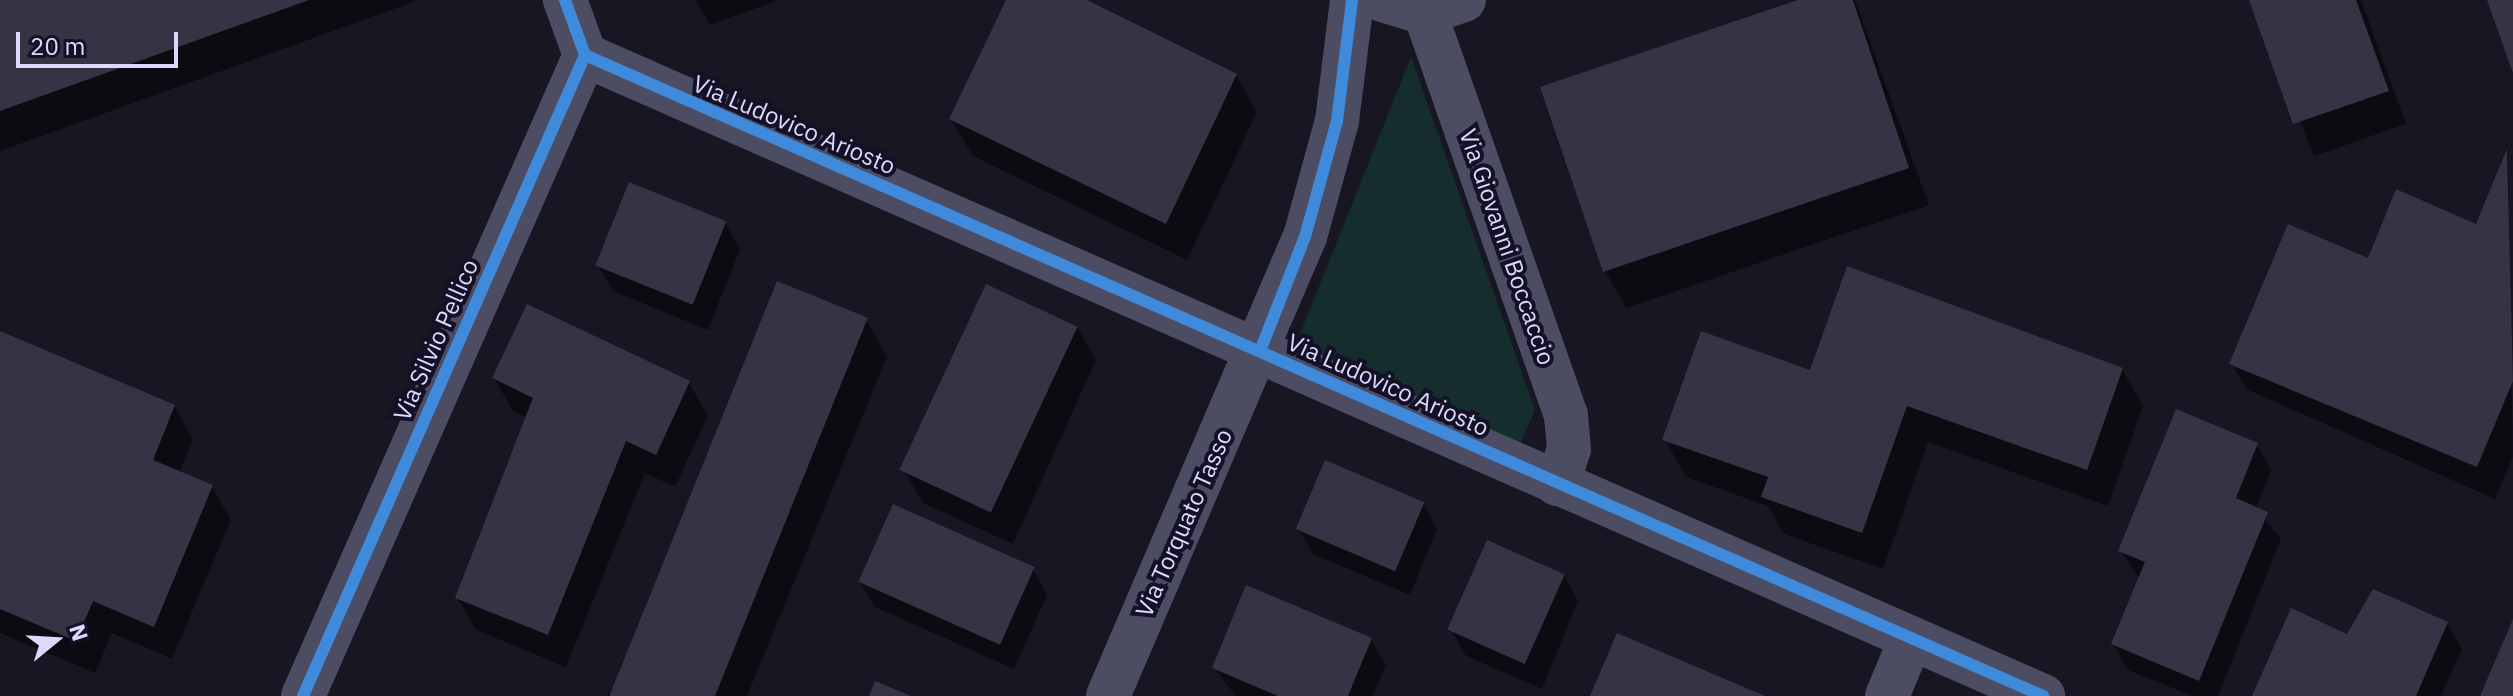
<!DOCTYPE html>
<html>
<head>
<meta charset="utf-8">
<style>
	body { margin:0 }
	#map { position:relative; width:2513px; height:696px; overflow:hidden; background:#181622; font-family:"IBM Plex Sans",sans-serif }
	div>[style] { position:absolute }
	[style*='--x'] { left:calc(var(--x)*1px); top:calc(var(--y)*1px); width:calc(var(--w)*1px); rotate:calc(var(--a)*1deg) }
	.green>* { inset:0; background:#152d2d }
	.shadow>* { inset:0; background:#0007 }
	.building>* { inset:0; background:#363444; transform-origin:0 0 }
	.street>* { height:44px; margin:-22px; padding:0 22px; transform-origin:22px; border-radius:22px; background:#4c4c62 }
	.cycleway>* { height:12px; margin:-6px; padding:0 6px; transform-origin:6px; border-radius:6px; background:#408adc }
	span { translate:-50% -50%; white-space:nowrap; text-align:center; line-height:1.15; -webkit-text-stroke:8px #141127; paint-order:stroke }
	.street-label { font-size:24px; color:#dcd9fd }
	.north { position:absolute; left:16px; top:600px; width:80px; height:80px; -webkit-text-stroke:6px #141127; paint-order:stroke; rotate:72deg; font-size:22px; font-weight:700; line-height:32px; text-align:center; color:#dcd9fd }
	.north::after { content:''; display:block; margin:auto; width:28px; height:36px; background:#dcd9fd; clip-path:polygon(50% 0,100% 100%,50% 72%,0 100%) }
	.scale { position:absolute; left:16px; top:32px; width:162px; height:36px; box-sizing:border-box; border:4px solid #dcd9fd; border-top:0; padding-left:10px; font-size:24px; line-height:28px; white-space:nowrap; color:#dcd9fd; -webkit-text-stroke:6px #141127; paint-order:stroke }
</style>
</head>
<body>
<div id="map">
	<div class="green">
		<div style="clip-path:polygon(1411px 57px,1535px 410px,1520px 444px,1296px 344px)"></div>
	</div>
	<div class="shadow">
		<div style="clip-path:polygon(0 0,419px 0,0 151px)"></div>
		<div style="clip-path:polygon(696px 0,779px 0,710px 25px)"></div>
		<div style="clip-path:polygon(1009px 0,1082px 0,1236px 75px,1257px 112px,1187px 260px,973px 156px,951px 119px)"></div>
		<div style="clip-path:polygon(1804px 0,1855px 0,1929px 205px,1626px 308px,1605px 271px)"></div>
		<div style="clip-path:polygon(2251px 0,2361px 0,2406px 124px,2314px 156px)"></div>
		<div style="clip-path:polygon(2508px 152px,2513px 457px,2495px 499px,2246px 389px,2232px 364px,2369px 260px,2477px 226px)"></div>
		<div style="clip-path:polygon(725px 223px,740px 249px,708px 330px,613px 291px,598px 266px)"></div>
		<div style="clip-path:polygon(866px 320px,887px 357px,747px 696px,607px 696px)"></div>
		<div style="clip-path:polygon(1077px 327px,1096px 360px,1013px 544px,923px 503px,904px 470px)"></div>
		<div style="clip-path:polygon(0 333px,174px 406px,193px 439px,179px 473px,212px 487px,231px 520px,172px 659px,112px 633px,95px 673px,0 633px)"></div>
		<div style="clip-path:polygon(2122px 369px,2143px 406px,2108px 506px,1928px 442px,1883px 569px,1784px 534px,1768px 506px,1686px 477px,1665px 440px,1812px 372px)"></div>
		<div style="clip-path:polygon(494px 378px,689px 383px,708px 416px,675px 487px,645px 473px,566px 667px,476px 630px,457px 598px,527px 418px,513px 411px)"></div>
		<div style="clip-path:polygon(2257px 445px,2271px 470px,2256px 509px,2281px 539px,2218px 696px,2192px 696px,2128px 670px,2113px 644px,2140px 578px,2120px 551px)"></div>
		<div style="clip-path:polygon(1423px 503px,1437px 529px,1410px 595px,1313px 554px,1298px 529px)"></div>
		<div style="clip-path:polygon(1033px 569px,1047px 595px,1014px 669px,875px 607px,860px 582px)"></div>
		<div style="clip-path:polygon(1564px 575px,1578px 601px,1542px 689px,1466px 656px,1451px 630px)"></div>
		<div style="clip-path:polygon(2447px 624px,2462px 649px,2441px 696px,2254px 696px,2347px 636px)"></div>
		<div style="clip-path:polygon(1371px 639px,1386px 665px,1373px 696px,1236px 696px,1214px 668px)"></div>
	</div>
	<div class="building">
		<div style="clip-path:polygon(0 0,309px 0,0 111px)"></div>
		<div style="clip-path:polygon(1006px 0,1087px 0,1237px 74px,1166px 224px,949px 119px)"></div>
		<div style="clip-path:polygon(1798px 0,1853px 0,1909px 168px,1603px 272px,1540px 87px)"></div>
		<div style="clip-path:polygon(2249px 0,2356px 0,2389px 91px,2293px 124px)"></div>
		<div style="clip-path:polygon(2487px 0,2513px 0,2513px 73px)"></div>
		<div style="clip-path:polygon(2507px 149px,2513px 381px,2477px 467px,2229px 364px,2288px 224px,2368px 258px,2396px 189px,2476px 224px)"></div>
		<div style="left:629px;top:182px;width:105px;height:90px;rotate:22deg"></div>
		<div style="clip-path:polygon(1847px 266px,2123px 368px,2087px 470px,1907px 406px,1862px 533px,1761px 497px,1768px 477px,1662px 440px,1701px 331px,1810px 370px)"></div>
		<div style="left:777px;top:281px;width:98px;height:449px;rotate:22deg"></div>
		<div style="left:986px;top:284px;width:101px;height:205px;rotate:25deg"></div>
		<div style="clip-path:polygon(527px 304px,690px 381px,656px 455px,626px 441px,548px 635px,455px 598px,533px 398px,492px 378px)"></div>
		<div style="clip-path:polygon(0 331px,175px 405px,153px 460px,213px 485px,154px 627px,93px 601px,76px 641px,0 609px)"></div>
		<div style="clip-path:polygon(2176px 409px,2258px 443px,2236px 498px,2268px 512px,2199px 681px,2111px 644px,2145px 562px,2118px 551px)"></div>
		<div style="left:1325px;top:460px;width:108px;height:75px;rotate:23deg"></div>
		<div style="left:893px;top:504px;width:155px;height:85px;rotate:24deg"></div>
		<div style="left:1487px;top:540px;width:85px;height:98px;rotate:24deg"></div>
		<div style="clip-path:polygon(1246px 585px,1372px 638px,1348px 696px,1278px 696px,1212px 668px)"></div>
		<div style="clip-path:polygon(2373px 589px,2448px 622px,2416px 696px,2252px 696px,2291px 608px,2347px 634px)"></div>
		<div style="clip-path:polygon(2513px 619px,2513px 696px,2480px 696px)"></div>
		<div style="clip-path:polygon(1617px 633px,1765px 696px,1590px 696px)"></div>
		<div style="clip-path:polygon(875px 681px,911px 696px,869px 696px)"></div>
	</div>
	<div class="street">
		<div style="--x:1382;--y:0;--w:45;--a:16.8"></div>
		<div style="--x:1425;--y:13;--w:41;--a:-18.4"></div>
		<div style="--x:1425;--y:13;--w:426;--a:70.7"></div>
		<div style="--x:1566;--y:415;--w:34;--a:85"></div>
		<div style="--x:1569;--y:449;--w:37;--a:109"></div>
		<div style="--x:585;--y:55;--w:1593;--a:23.73"></div>
		<div style="--x:303;--y:696;--w:700;--a:-66.25"></div>
		<div style="--x:585;--y:55;--w:59;--a:-110"></div>
		<div style="--x:1108;--y:696;--w:499;--a:-66.8"></div>
		<div style="--x:1305;--y:237;--w:120;--a:-74.6"></div>
		<div style="--x:1337;--y:121;--w:122;--a:-82.9"></div>
		<div style="--x:1887;--y:696;--w:62;--a:-67.2"></div>
	</div>
	<div class="cycleway">
		<div style="--x:585;--y:55;--w:1593;--a:23.73"></div>
		<div style="--x:1260;--y:351;--w:123;--a:-68.5"></div>
		<div style="--x:1305;--y:237;--w:120;--a:-74.6"></div>
		<div style="--x:1337;--y:121;--w:122;--a:-82.9"></div>
		<div style="--x:303;--y:696;--w:700;--a:-66.25"></div>
		<div style="--x:585;--y:55;--w:59;--a:-110"></div>
	</div>
	<div class="street-label">
		<span style="left:794px;top:125px;rotate:23deg">Via Ludovico Ariosto</span>
		<span style="left:1507px;top:247px;rotate:71deg">Via Giovanni Boccaccio</span>
		<span style="left:436px;top:340px;rotate:-66deg">Via Silvio Pellico</span>
		<span style="left:1388px;top:385px;rotate:24deg">Via Ludovico Ariosto</span>
		<span style="left:1184px;top:523px;rotate:-66deg">Via Torquato Tasso</span>
	</div>
	<div class="north">N</div>
	<div class="scale">20 m</div>
</div>
</body>
</html>
